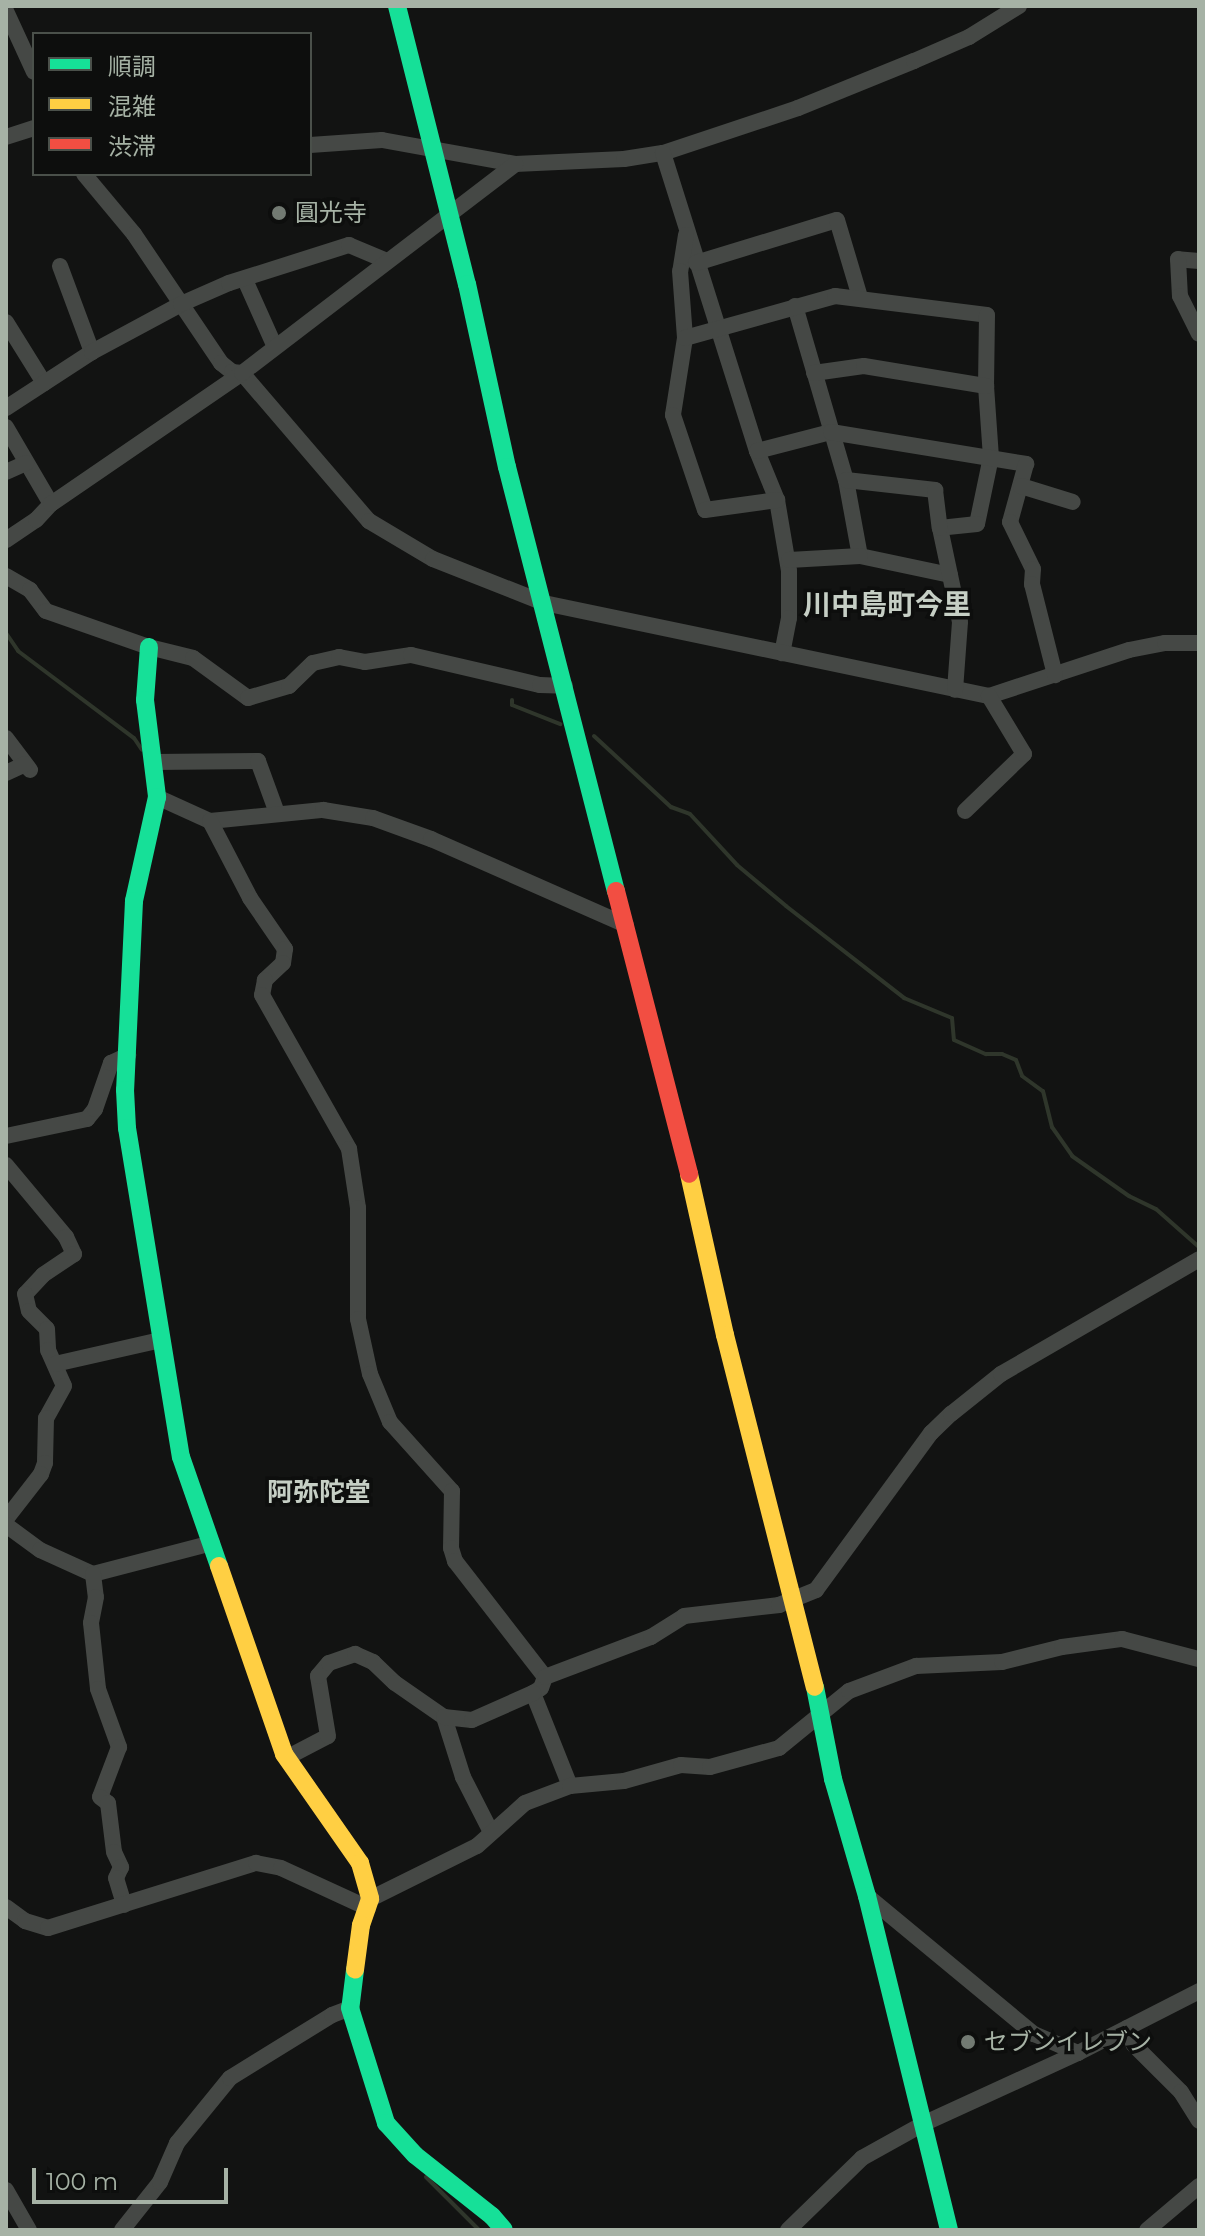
<!DOCTYPE html>
<html>
<head>
<meta charset="utf-8">
<style>
	body { margin:0 }
	#map { position:relative; width:1205px; height:2236px; overflow:hidden; background:#121312; font-family:Montserrat,"Noto Sans JP",sans-serif }
	div>[style] { position:absolute }
	[style*='--x'] { left:calc(var(--x)*1px); top:calc(var(--y)*1px); width:calc(var(--w)*1px); rotate:calc(var(--a)*1deg) }
	.stream>* { height:4px; margin:-2px; padding:0 2px; transform-origin:2px; border-radius:2px; background:#2f362b }
	.street>* { height:16px; margin:-8px; padding:0 8px; transform-origin:8px; border-radius:8px; background:#454845 }
	.fast>* { height:18px; margin:-9px; padding:0 9px; transform-origin:9px; border-radius:9px; background:#16e098 }
	.slow>* { height:18px; margin:-9px; padding:0 9px; transform-origin:9px; border-radius:9px; background:#ffcf43 }
	.jam>* { height:18px; margin:-9px; padding:0 9px; transform-origin:9px; border-radius:9px; background:#f24e42 }
	.dots>* { width:22px; height:22px; translate:-50% -50%; box-sizing:border-box; border:4px solid #0d0e0d; border-radius:50% }
	span { translate:-50% -50%; white-space:nowrap; text-align:center; line-height:1.15; -webkit-text-stroke:7px #0d0e0d; paint-order:stroke }
	.poi-label { font-size:24px; color:#a6b2a5 }
	.left { translate:0 -50%; text-align:left }
	.neighbourhood-label { font-size:26px; color:#c6cfc5; font-weight:700 }
	.quarter-label { font-size:28px; color:#c6cfc5; font-weight:700 }
	.frame { position:absolute; inset:0; border:8px solid #a6b2a5; pointer-events:none }
	.legend { position:absolute; left:32px; top:32px; width:280px; height:144px; box-sizing:border-box; background:#0d0e0d; border:2px solid #4a504a; margin:0; padding:10px 14px; list-style:none; font-size:24px; color:#a6b2a5 }
	.legend li { display:flex; align-items:center; gap:16px; height:40px }
	.legend b { width:40px; border:2px solid #4a504a }
	.scale { position:absolute; left:32px; top:2168px; width:196px; height:36px; box-sizing:border-box; border:4px solid #a6b2a5; border-top:0; padding-left:10px; font-size:24px; line-height:28px; white-space:nowrap; color:#a6b2a5; -webkit-text-stroke:6px #0d0e0d; paint-order:stroke }
</style>
</head>
<body>
<div id="map">
	<div class="stream">
		<div style="--x:6;--y:633;--w:22;--a:56"></div>
		<div style="--x:18;--y:651;--w:145;--a:36.9"></div>
		<div style="--x:134;--y:738;--w:14;--a:56"></div>
		<div style="--x:512;--y:700;--w:5;--a:90"></div>
		<div style="--x:512;--y:705;--w:52;--a:21.6"></div>
		<div style="--x:594;--y:736;--w:105;--a:42.7"></div>
		<div style="--x:671;--y:807;--w:20;--a:20"></div>
		<div style="--x:690;--y:814;--w:69;--a:47.3"></div>
		<div style="--x:737;--y:865;--w:64;--a:39.9"></div>
		<div style="--x:786;--y:906;--w:150;--a:37.9"></div>
		<div style="--x:904;--y:998;--w:52;--a:22.6"></div>
		<div style="--x:952;--y:1018;--w:22;--a:85"></div>
		<div style="--x:954;--y:1040;--w:35;--a:24"></div>
		<div style="--x:986;--y:1054;--w:16;--a:0"></div>
		<div style="--x:1002;--y:1054;--w:15;--a:23"></div>
		<div style="--x:1016;--y:1060;--w:17;--a:69"></div>
		<div style="--x:1022;--y:1076;--w:26;--a:36"></div>
		<div style="--x:1043;--y:1091;--w:37;--a:76"></div>
		<div style="--x:1052;--y:1127;--w:35;--a:55"></div>
		<div style="--x:1072;--y:1156;--w:70;--a:35.1"></div>
		<div style="--x:1129;--y:1196;--w:30;--a:26"></div>
		<div style="--x:1156;--y:1209;--w:57;--a:41.5"></div>
		<div style="--x:426;--y:2177;--w:75;--a:45"></div>
	</div>
	<div class="street">
		<div style="--x:6;--y:11;--w:67;--a:65.3"></div>
		<div style="--x:6;--y:137;--w:29;--a:-18"></div>
		<div style="--x:310;--y:145;--w:72;--a:-4"></div>
		<div style="--x:382;--y:140;--w:135;--a:10.2"></div>
		<div style="--x:515;--y:164;--w:109;--a:-2.6"></div>
		<div style="--x:624;--y:159;--w:39;--a:-9"></div>
		<div style="--x:663;--y:153;--w:142;--a:-18.4"></div>
		<div style="--x:798;--y:108;--w:125;--a:-22.1"></div>
		<div style="--x:914;--y:61;--w:60;--a:-23.6"></div>
		<div style="--x:969;--y:37;--w:59;--a:-31.8"></div>
		<div style="--x:663;--y:153;--w:312;--a:72.5"></div>
		<div style="--x:757;--y:451;--w:53;--a:67.8"></div>
		<div style="--x:777;--y:500;--w:72;--a:80.4"></div>
		<div style="--x:789;--y:571;--w:47;--a:90"></div>
		<div style="--x:789;--y:618;--w:36;--a:101"></div>
		<div style="--x:84;--y:174;--w:78;--a:50.2"></div>
		<div style="--x:134;--y:234;--w:156;--a:56"></div>
		<div style="--x:221;--y:363;--w:14;--a:39"></div>
		<div style="--x:232;--y:372;--w:10;--a:6"></div>
		<div style="--x:242;--y:373;--w:195;--a:49.4"></div>
		<div style="--x:369;--y:521;--w:74;--a:30.7"></div>
		<div style="--x:433;--y:559;--w:119;--a:21.6"></div>
		<div style="--x:544;--y:603;--w:455;--a:11.8"></div>
		<div style="--x:989;--y:696;--w:147;--a:-18.2"></div>
		<div style="--x:1129;--y:650;--w:37;--a:-11"></div>
		<div style="--x:1165;--y:643;--w:34;--a:0"></div>
		<div style="--x:686;--y:235;--w:36;--a:99"></div>
		<div style="--x:680;--y:271;--w:67;--a:85.7"></div>
		<div style="--x:685;--y:338;--w:78;--a:98.9"></div>
		<div style="--x:673;--y:415;--w:100;--a:71.4"></div>
		<div style="--x:705;--y:510;--w:73;--a:-7.9"></div>
		<div style="--x:1199;--y:261;--w:21;--a:-175"></div>
		<div style="--x:1178;--y:259;--w:37;--a:87"></div>
		<div style="--x:1180;--y:296;--w:42;--a:63.4"></div>
		<div style="--x:696;--y:263;--w:147;--a:-17"></div>
		<div style="--x:837;--y:220;--w:80;--a:73.4"></div>
		<div style="--x:60;--y:266;--w:92;--a:69.6"></div>
		<div style="--x:245;--y:280;--w:73;--a:65.9"></div>
		<div style="--x:795;--y:306;--w:181;--a:73.7"></div>
		<div style="--x:846;--y:480;--w:77;--a:79.6"></div>
		<div style="--x:860;--y:556;--w:92;--a:11.9"></div>
		<div style="--x:6;--y:322;--w:72;--a:58.1"></div>
		<div style="--x:685;--y:338;--w:156;--a:-15.6"></div>
		<div style="--x:835;--y:296;--w:153;--a:7.1"></div>
		<div style="--x:987;--y:315;--w:71;--a:90.8"></div>
		<div style="--x:986;--y:386;--w:71;--a:86"></div>
		<div style="--x:991;--y:457;--w:68;--a:101.8"></div>
		<div style="--x:977;--y:524;--w:37;--a:174"></div>
		<div style="--x:940;--y:528;--w:96;--a:78"></div>
		<div style="--x:960;--y:622;--w:68;--a:94.2"></div>
		<div style="--x:814;--y:373;--w:50;--a:-8"></div>
		<div style="--x:864;--y:366;--w:124;--a:9.3"></div>
		<div style="--x:6;--y:408;--w:103;--a:-33.1"></div>
		<div style="--x:92;--y:352;--w:101;--a:-28.3"></div>
		<div style="--x:181;--y:304;--w:52;--a:-23.6"></div>
		<div style="--x:229;--y:283;--w:126;--a:-17.6"></div>
		<div style="--x:349;--y:245;--w:39;--a:23"></div>
		<div style="--x:6;--y:427;--w:89;--a:59.7"></div>
		<div style="--x:757;--y:451;--w:76;--a:-14.4"></div>
		<div style="--x:831;--y:432;--w:198;--a:9.3"></div>
		<div style="--x:1026;--y:464;--w:60;--a:105.4"></div>
		<div style="--x:1010;--y:522;--w:52;--a:63.9"></div>
		<div style="--x:1033;--y:569;--w:15;--a:94"></div>
		<div style="--x:1032;--y:584;--w:94;--a:75.8"></div>
		<div style="--x:6;--y:472;--w:22;--a:-24"></div>
		<div style="--x:846;--y:480;--w:90;--a:6.4"></div>
		<div style="--x:935;--y:490;--w:38;--a:83"></div>
		<div style="--x:1021;--y:486;--w:54;--a:17.1"></div>
		<div style="--x:6;--y:540;--w:36;--a:-34"></div>
		<div style="--x:36;--y:520;--w:22;--a:-47"></div>
		<div style="--x:51;--y:504;--w:232;--a:-34.4"></div>
		<div style="--x:242;--y:373;--w:344;--a:-37.4"></div>
		<div style="--x:789;--y:560;--w:71;--a:-3.2"></div>
		<div style="--x:6;--y:576;--w:28;--a:30"></div>
		<div style="--x:30;--y:590;--w:26;--a:53"></div>
		<div style="--x:46;--y:611;--w:109;--a:19.3"></div>
		<div style="--x:149;--y:647;--w:45;--a:14"></div>
		<div style="--x:193;--y:658;--w:68;--a:36"></div>
		<div style="--x:248;--y:698;--w:43;--a:-16.3"></div>
		<div style="--x:289;--y:686;--w:33;--a:-44"></div>
		<div style="--x:313;--y:663;--w:27;--a:-13"></div>
		<div style="--x:339;--y:657;--w:26;--a:11"></div>
		<div style="--x:365;--y:662;--w:47;--a:-8.7"></div>
		<div style="--x:411;--y:655;--w:132;--a:13.1"></div>
		<div style="--x:540;--y:685;--w:25;--a:2"></div>
		<div style="--x:6;--y:738;--w:40;--a:53"></div>
		<div style="--x:154;--y:762;--w:104;--a:-0.6"></div>
		<div style="--x:258;--y:761;--w:55;--a:69.9"></div>
		<div style="--x:6;--y:773;--w:21;--a:-25"></div>
		<div style="--x:157;--y:797;--w:58;--a:24.4"></div>
		<div style="--x:210;--y:821;--w:114;--a:-5.6"></div>
		<div style="--x:323;--y:810;--w:51;--a:9.1"></div>
		<div style="--x:373;--y:818;--w:62;--a:19.9"></div>
		<div style="--x:431;--y:839;--w:213;--a:23.8"></div>
		<div style="--x:965;--y:811;--w:82;--a:-44"></div>
		<div style="--x:1024;--y:754;--w:68;--a:-121.1"></div>
		<div style="--x:210;--y:821;--w:87;--a:62.5"></div>
		<div style="--x:250;--y:898;--w:62;--a:55.5"></div>
		<div style="--x:285;--y:949;--w:14;--a:98"></div>
		<div style="--x:283;--y:963;--w:25;--a:137"></div>
		<div style="--x:265;--y:980;--w:15;--a:101"></div>
		<div style="--x:262;--y:995;--w:177;--a:60.5"></div>
		<div style="--x:349;--y:1149;--w:60;--a:81.3"></div>
		<div style="--x:358;--y:1208;--w:111;--a:90"></div>
		<div style="--x:358;--y:1319;--w:56;--a:77.7"></div>
		<div style="--x:370;--y:1374;--w:52;--a:67.4"></div>
		<div style="--x:390;--y:1422;--w:93;--a:48.1"></div>
		<div style="--x:452;--y:1491;--w:57;--a:91"></div>
		<div style="--x:451;--y:1548;--w:14;--a:73"></div>
		<div style="--x:455;--y:1561;--w:147;--a:52.2"></div>
		<div style="--x:6;--y:1136;--w:83;--a:-11.9"></div>
		<div style="--x:87;--y:1119;--w:13;--a:-51"></div>
		<div style="--x:95;--y:1109;--w:49;--a:-70.8"></div>
		<div style="--x:111;--y:1063;--w:19;--a:-25"></div>
		<div style="--x:6;--y:1165;--w:94;--a:50.2"></div>
		<div style="--x:66;--y:1237;--w:19;--a:65"></div>
		<div style="--x:74;--y:1254;--w:37;--a:146"></div>
		<div style="--x:43;--y:1275;--w:26;--a:133"></div>
		<div style="--x:25;--y:1294;--w:17;--a:77"></div>
		<div style="--x:29;--y:1311;--w:25;--a:45"></div>
		<div style="--x:47;--y:1329;--w:21;--a:87"></div>
		<div style="--x:48;--y:1350;--w:39;--a:66"></div>
		<div style="--x:64;--y:1386;--w:37;--a:119"></div>
		<div style="--x:46;--y:1418;--w:45;--a:91.3"></div>
		<div style="--x:45;--y:1463;--w:12;--a:110"></div>
		<div style="--x:41;--y:1474;--w:57;--a:127.9"></div>
		<div style="--x:55;--y:1364;--w:109;--a:-12.8"></div>
		<div style="--x:6;--y:1525;--w:42;--a:36.3"></div>
		<div style="--x:40;--y:1550;--w:58;--a:24.4"></div>
		<div style="--x:93;--y:1574;--w:123;--a:-14.6"></div>
		<div style="--x:93;--y:1574;--w:23;--a:83"></div>
		<div style="--x:96;--y:1597;--w:26;--a:101"></div>
		<div style="--x:91;--y:1623;--w:66;--a:83.9"></div>
		<div style="--x:98;--y:1689;--w:62;--a:70.1"></div>
		<div style="--x:119;--y:1747;--w:53;--a:110.8"></div>
		<div style="--x:100;--y:1797;--w:10;--a:37"></div>
		<div style="--x:108;--y:1803;--w:49;--a:83"></div>
		<div style="--x:114;--y:1852;--w:17;--a:65"></div>
		<div style="--x:121;--y:1867;--w:12;--a:114"></div>
		<div style="--x:116;--y:1878;--w:28;--a:73"></div>
		<div style="--x:286;--y:1758;--w:47;--a:-27.6"></div>
		<div style="--x:328;--y:1736;--w:61;--a:-99.5"></div>
		<div style="--x:318;--y:1676;--w:17;--a:-50"></div>
		<div style="--x:329;--y:1663;--w:28;--a:-19"></div>
		<div style="--x:355;--y:1654;--w:20;--a:24"></div>
		<div style="--x:373;--y:1662;--w:30;--a:44"></div>
		<div style="--x:395;--y:1683;--w:60;--a:34.8"></div>
		<div style="--x:570;--y:1786;--w:100;--a:-111.7"></div>
		<div style="--x:533;--y:1693;--w:9;--a:-32"></div>
		<div style="--x:541;--y:1688;--w:12;--a:-70"></div>
		<div style="--x:545;--y:1677;--w:113;--a:-20.7"></div>
		<div style="--x:651;--y:1637;--w:39;--a:-32"></div>
		<div style="--x:684;--y:1616;--w:96;--a:-6.6"></div>
		<div style="--x:779;--y:1605;--w:40;--a:-22"></div>
		<div style="--x:816;--y:1590;--w:195;--a:-53.8"></div>
		<div style="--x:931;--y:1433;--w:28;--a:-44"></div>
		<div style="--x:951;--y:1414;--w:64;--a:-38.7"></div>
		<div style="--x:1001;--y:1374;--w:229;--a:-30.1"></div>
		<div style="--x:491;--y:1832;--w:62;--a:-117"></div>
		<div style="--x:463;--y:1777;--w:63;--a:-107.6"></div>
		<div style="--x:444;--y:1717;--w:28;--a:6"></div>
		<div style="--x:472;--y:1720;--w:67;--a:-23.9"></div>
		<div style="--x:867;--y:1896;--w:217;--a:39.6"></div>
		<div style="--x:1034;--y:2034;--w:48;--a:23.4"></div>
		<div style="--x:370;--y:1899;--w:119;--a:-26.4"></div>
		<div style="--x:477;--y:1846;--w:64;--a:-41.9"></div>
		<div style="--x:525;--y:1803;--w:48;--a:-20.7"></div>
		<div style="--x:570;--y:1786;--w:54;--a:-5.3"></div>
		<div style="--x:624;--y:1781;--w:59;--a:-15.7"></div>
		<div style="--x:681;--y:1765;--w:29;--a:4"></div>
		<div style="--x:710;--y:1767;--w:72;--a:-15.4"></div>
		<div style="--x:779;--y:1748;--w:90;--a:-39.2"></div>
		<div style="--x:849;--y:1691;--w:72;--a:-20.5"></div>
		<div style="--x:916;--y:1666;--w:86;--a:-2.7"></div>
		<div style="--x:1002;--y:1662;--w:62;--a:-14"></div>
		<div style="--x:1062;--y:1647;--w:61;--a:-7.6"></div>
		<div style="--x:1122;--y:1639;--w:80;--a:14.6"></div>
		<div style="--x:6;--y:1907;--w:24;--a:36"></div>
		<div style="--x:25;--y:1921;--w:24;--a:17"></div>
		<div style="--x:48;--y:1928;--w:218;--a:-17.4"></div>
		<div style="--x:256;--y:1863;--w:25;--a:11"></div>
		<div style="--x:281;--y:1868;--w:96;--a:24.7"></div>
		<div style="--x:1127;--y:2028;--w:18;--a:68"></div>
		<div style="--x:1134;--y:2045;--w:66;--a:45"></div>
		<div style="--x:1181;--y:2092;--w:34;--a:58"></div>
		<div style="--x:6;--y:2190;--w:46;--a:60.1"></div>
		<div style="--x:122;--y:2230;--w:61;--a:-51.6"></div>
		<div style="--x:160;--y:2182;--w:43;--a:-66.4"></div>
		<div style="--x:177;--y:2143;--w:84;--a:-50.8"></div>
		<div style="--x:230;--y:2078;--w:120;--a:-31.7"></div>
		<div style="--x:332;--y:2015;--w:19;--a:-21"></div>
		<div style="--x:788;--y:2230;--w:103;--a:-44.2"></div>
		<div style="--x:862;--y:2158;--w:72;--a:-29.1"></div>
		<div style="--x:925;--y:2123;--w:168;--a:-24.6"></div>
		<div style="--x:1078;--y:2053;--w:136;--a:-27.1"></div>
		<div style="--x:1147;--y:2230;--w:68;--a:-40.2"></div>
	</div>
	<div class="fast">
		<div style="--x:397;--y:6;--w:287;--a:75.9"></div>
		<div style="--x:467;--y:284;--w:187;--a:77.7"></div>
		<div style="--x:507;--y:467;--w:438;--a:75.6"></div>
		<div style="--x:149;--y:647;--w:53;--a:94.3"></div>
		<div style="--x:145;--y:700;--w:98;--a:82.9"></div>
		<div style="--x:157;--y:797;--w:107;--a:102.5"></div>
		<div style="--x:134;--y:901;--w:189;--a:92.7"></div>
		<div style="--x:125;--y:1090;--w:38;--a:87"></div>
		<div style="--x:127;--y:1128;--w:333;--a:80.7"></div>
		<div style="--x:181;--y:1457;--w:115;--a:70.8"></div>
		<div style="--x:815;--y:1687;--w:94;--a:78.9"></div>
		<div style="--x:833;--y:1779;--w:122;--a:73.8"></div>
		<div style="--x:867;--y:1896;--w:344;--a:76.2"></div>
		<div style="--x:355;--y:1970;--w:38;--a:97"></div>
		<div style="--x:350;--y:2008;--w:121;--a:72.6"></div>
		<div style="--x:386;--y:2123;--w:43;--a:47.8"></div>
		<div style="--x:415;--y:2155;--w:98;--a:38.4"></div>
		<div style="--x:492;--y:2216;--w:18;--a:49"></div>
	</div>
	<div class="slow">
		<div style="--x:689;--y:1174;--w:165;--a:77.4"></div>
		<div style="--x:725;--y:1335;--w:363;--a:75.7"></div>
		<div style="--x:219;--y:1566;--w:199;--a:70.9"></div>
		<div style="--x:284;--y:1754;--w:133;--a:55.1"></div>
		<div style="--x:360;--y:1863;--w:37;--a:74"></div>
		<div style="--x:370;--y:1899;--w:28;--a:109"></div>
		<div style="--x:361;--y:1925;--w:45;--a:97.6"></div>
	</div>
	<div class="jam">
		<div style="--x:616;--y:891;--w:292;--a:75.5"></div>
	</div>
	<div class="dots">
		<div style="left:279px;top:213px;background:#727a72"></div>
		<div style="left:968px;top:2042px;background:#727a72"></div>
	</div>
	<div class="poi-label">
		<span class="left" style="left:295px;top:213px">圓光寺</span>
		<span class="left" style="left:984px;top:2042px">セブンイレブン</span>
	</div>
	<div class="neighbourhood-label">
		<span style="left:319px;top:1493px">阿弥陀堂</span>
	</div>
	<div class="quarter-label">
		<span style="left:887px;top:604px">川中島町今里</span>
	</div>
	<div class="frame"></div>
	<ul class="legend">
	<li><b style="height:10px;background:#16e098"></b>順調</li>
	<li><b style="height:10px;background:#ffcf43"></b>混雑</li>
	<li><b style="height:10px;background:#f24e42"></b>渋滞</li>
	</ul>
	<div class="scale">100 m</div>
</div>
</body>
</html>
